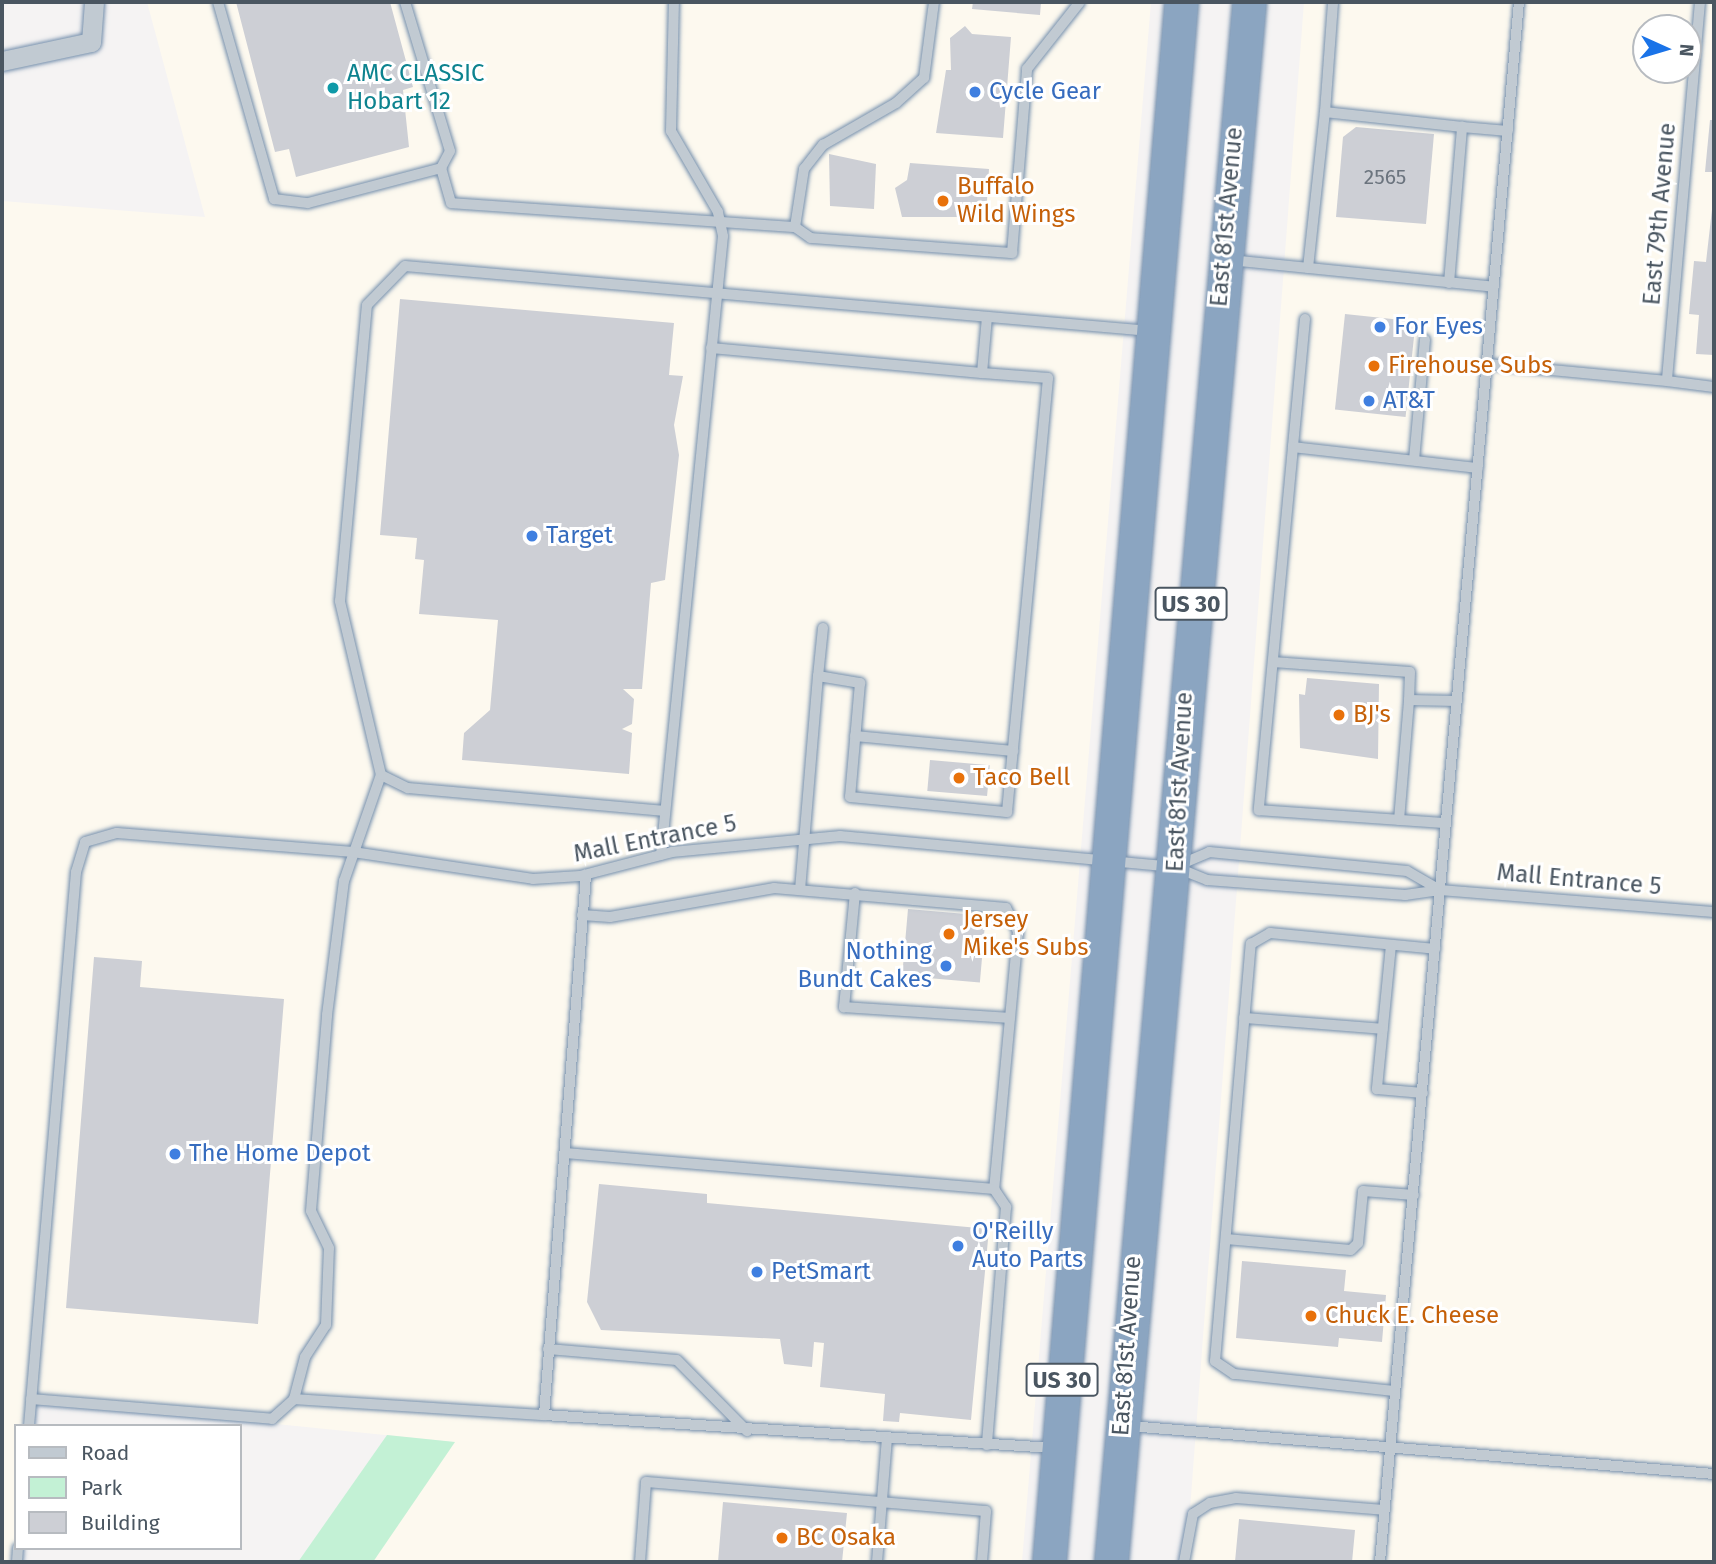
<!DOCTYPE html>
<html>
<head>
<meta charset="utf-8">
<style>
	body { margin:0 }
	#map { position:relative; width:1716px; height:1564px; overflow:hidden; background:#f5f3f3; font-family:"Fira Sans",sans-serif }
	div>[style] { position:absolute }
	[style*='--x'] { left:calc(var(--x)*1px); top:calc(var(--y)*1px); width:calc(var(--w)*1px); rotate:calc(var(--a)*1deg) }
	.commercial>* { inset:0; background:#fdf9ef }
	.green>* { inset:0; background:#c3f1d5 }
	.building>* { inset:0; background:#cdcfd5; transform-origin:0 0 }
	.roads { filter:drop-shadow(0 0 2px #7690ad) drop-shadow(0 0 2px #7690ad) }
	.lane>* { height:10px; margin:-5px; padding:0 5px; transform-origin:5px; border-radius:5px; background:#c1cad2 }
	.street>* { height:19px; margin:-9.5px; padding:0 9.5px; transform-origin:9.5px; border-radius:9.5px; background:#c1cad2 }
	.highway>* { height:33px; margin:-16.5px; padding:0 16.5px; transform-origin:16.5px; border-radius:16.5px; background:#8ba5c1 }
	.dots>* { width:19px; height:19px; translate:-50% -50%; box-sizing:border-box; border:4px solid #fff; border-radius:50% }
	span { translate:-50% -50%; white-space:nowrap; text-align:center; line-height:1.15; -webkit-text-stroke:6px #fff; paint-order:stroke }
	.number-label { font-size:21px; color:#6b747e }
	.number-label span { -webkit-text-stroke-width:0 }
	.shield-label span { padding:2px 5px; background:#fff; border:2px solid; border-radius:5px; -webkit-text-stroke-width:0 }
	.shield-label { font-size:23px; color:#4a5661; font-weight:700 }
	.culture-label { font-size:24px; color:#0d838f }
	.left { translate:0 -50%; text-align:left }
	.shop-label { font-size:24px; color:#366cbe }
	.right { translate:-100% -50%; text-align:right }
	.food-label { font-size:24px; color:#c56008 }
	.street-label { font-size:24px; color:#4a5661 }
	.frame { position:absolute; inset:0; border:4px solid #4a5661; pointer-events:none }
	.legend { position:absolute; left:14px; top:1424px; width:228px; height:126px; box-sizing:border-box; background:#fff; border:2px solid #b7bbc0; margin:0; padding:9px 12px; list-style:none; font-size:21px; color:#4a5661 }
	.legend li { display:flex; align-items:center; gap:14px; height:35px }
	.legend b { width:35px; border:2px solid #b7bbc0 }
	.north { position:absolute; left:1632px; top:14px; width:70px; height:70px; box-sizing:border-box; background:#fff; border:2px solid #b7bbc0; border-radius:50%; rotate:94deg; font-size:19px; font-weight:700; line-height:28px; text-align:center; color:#4a5661 }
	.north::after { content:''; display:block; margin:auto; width:24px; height:32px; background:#1a73e8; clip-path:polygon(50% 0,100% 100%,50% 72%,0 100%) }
</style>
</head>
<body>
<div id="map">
	<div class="commercial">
		<div style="clip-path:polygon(147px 2px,1151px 2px,1022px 1562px,371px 1562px,454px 1442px,31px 1399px,29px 1426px,16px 1426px,17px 1562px,2px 1562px,2px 201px,205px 217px)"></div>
		<div style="clip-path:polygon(evenodd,1304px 2px,1714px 2px,1714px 1562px,1186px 1562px,1304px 2px,1646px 28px,1688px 28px,1688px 70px,1646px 70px,1646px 28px)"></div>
	</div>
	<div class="green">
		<div style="clip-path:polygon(387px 1435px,455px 1442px,373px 1562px,298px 1562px)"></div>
	</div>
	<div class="building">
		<div style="clip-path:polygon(236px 2px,390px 2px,413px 87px,403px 90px,409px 147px,296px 177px,289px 149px,275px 152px)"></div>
		<div style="clip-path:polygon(973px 2px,1041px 2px,1040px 15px,972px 9px)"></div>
		<div style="clip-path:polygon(965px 26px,972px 34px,1011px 37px,1003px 138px,936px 133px,946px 70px,951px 70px,950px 38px)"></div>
		<div style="clip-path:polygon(1710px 120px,1714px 120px,1714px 172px,1705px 172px)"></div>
		<div style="clip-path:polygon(1356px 127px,1434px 134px,1426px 224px,1336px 217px,1343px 137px)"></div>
		<div style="clip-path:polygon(829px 154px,876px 164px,874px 209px,830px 206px)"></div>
		<div style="clip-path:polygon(910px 163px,989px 169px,986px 217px,902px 217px,895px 188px,907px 180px)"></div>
		<div style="clip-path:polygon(1714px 192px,1714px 355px,1696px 354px,1699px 315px,1689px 314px,1694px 261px,1706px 262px)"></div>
		<div style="clip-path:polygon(400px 299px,674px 323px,669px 375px,683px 376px,674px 425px,679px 455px,665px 580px,651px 583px,642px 689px,623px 689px,634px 699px,632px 724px,622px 729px,632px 733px,629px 774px,462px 760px,464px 733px,490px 710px,498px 620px,419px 614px,424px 560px,415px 559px,417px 538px,380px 535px)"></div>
		<div style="left:1345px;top:314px;width:71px;height:96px;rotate:6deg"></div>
		<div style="clip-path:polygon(1307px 678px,1379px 684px,1378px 759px,1300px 748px,1299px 694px,1305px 695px)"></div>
		<div style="left:930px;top:760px;width:60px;height:31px;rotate:5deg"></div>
		<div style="left:908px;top:909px;width:78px;height:67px;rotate:5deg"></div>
		<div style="clip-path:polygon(94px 957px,142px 961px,140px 987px,284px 999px,258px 1324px,66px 1308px)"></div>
		<div style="clip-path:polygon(599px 1184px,707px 1194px,707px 1203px,989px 1229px,971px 1420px,900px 1413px,899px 1422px,883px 1421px,885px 1394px,820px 1387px,824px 1343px,814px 1342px,812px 1367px,784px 1364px,780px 1339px,601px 1330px,587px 1302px)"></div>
		<div style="clip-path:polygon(1242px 1261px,1346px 1270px,1344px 1291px,1386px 1295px,1382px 1342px,1339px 1338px,1338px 1347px,1236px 1338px)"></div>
		<div style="clip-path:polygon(723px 1502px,847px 1513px,842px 1562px,718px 1562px)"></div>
		<div style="clip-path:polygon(1239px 1519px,1355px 1530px,1352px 1562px,1235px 1562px)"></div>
	</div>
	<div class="roads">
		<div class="lane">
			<div style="--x:218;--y:2;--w:205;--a:74.1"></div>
			<div style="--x:274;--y:199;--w:34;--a:7"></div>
			<div style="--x:308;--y:203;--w:138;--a:-14.7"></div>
			<div style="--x:441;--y:168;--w:19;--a:-62"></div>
			<div style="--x:450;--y:151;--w:156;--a:-106.8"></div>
			<div style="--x:1700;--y:2;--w:380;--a:95"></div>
			<div style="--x:1667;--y:381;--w:47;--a:7.3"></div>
			<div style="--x:1325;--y:112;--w:110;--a:-85.8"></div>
			<div style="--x:441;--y:168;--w:36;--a:74"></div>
			<div style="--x:451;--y:203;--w:345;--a:4"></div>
			<div style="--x:795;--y:227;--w:59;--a:-81.2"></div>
			<div style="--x:804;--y:169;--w:31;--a:-52"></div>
			<div style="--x:823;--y:145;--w:84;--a:-29.9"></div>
			<div style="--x:896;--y:103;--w:38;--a:-42"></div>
			<div style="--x:924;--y:78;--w:77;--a:-82.5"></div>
			<div style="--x:795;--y:227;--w:19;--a:35"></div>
			<div style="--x:811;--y:238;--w:202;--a:4.3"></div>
			<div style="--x:1012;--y:253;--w:185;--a:-85.3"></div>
			<div style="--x:1027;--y:69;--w:85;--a:-51.7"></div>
			<div style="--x:1230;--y:260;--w:265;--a:5.8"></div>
			<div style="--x:1308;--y:268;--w:157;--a:-83.8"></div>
			<div style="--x:1325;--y:112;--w:138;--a:6.2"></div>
			<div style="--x:1449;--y:283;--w:157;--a:-85.2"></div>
			<div style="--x:1462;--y:127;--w:46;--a:5"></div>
			<div style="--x:1305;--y:319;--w:129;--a:95.4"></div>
			<div style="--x:1293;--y:447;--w:186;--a:6.5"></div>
			<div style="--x:711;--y:348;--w:272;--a:5.3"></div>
			<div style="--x:1488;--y:364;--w:180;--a:5.4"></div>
			<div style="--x:1293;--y:447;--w:365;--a:95.4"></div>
			<div style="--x:1259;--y:810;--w:187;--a:4"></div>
			<div style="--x:1414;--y:460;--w:121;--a:-84.8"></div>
			<div style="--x:823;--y:628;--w:48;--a:95.9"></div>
			<div style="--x:818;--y:676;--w:43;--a:9.5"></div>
			<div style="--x:860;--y:683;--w:114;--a:95"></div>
			<div style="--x:850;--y:797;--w:158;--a:5.5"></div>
			<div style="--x:1007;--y:812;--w:436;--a:-84.6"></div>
			<div style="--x:1048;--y:378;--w:66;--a:-175.7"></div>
			<div style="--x:982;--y:373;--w:56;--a:-84.9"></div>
			<div style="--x:1273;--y:662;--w:137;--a:4.2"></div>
			<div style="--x:1410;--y:672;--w:28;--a:92"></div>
			<div style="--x:855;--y:736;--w:159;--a:5.4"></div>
			<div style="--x:381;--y:775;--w:30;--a:26"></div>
			<div style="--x:408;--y:788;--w:258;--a:5.1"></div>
			<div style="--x:1399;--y:820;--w:120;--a:-85.2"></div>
			<div style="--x:1409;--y:700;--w:48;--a:1.2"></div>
			<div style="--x:661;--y:855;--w:622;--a:-84.28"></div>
			<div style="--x:723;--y:236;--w:25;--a:-102"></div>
			<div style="--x:718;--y:212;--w:94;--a:-120.1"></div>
			<div style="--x:671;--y:131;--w:129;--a:-88.7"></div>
			<div style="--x:1179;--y:865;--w:33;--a:-23"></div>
			<div style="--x:1209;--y:852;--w:199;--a:5.5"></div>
			<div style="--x:1407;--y:871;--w:38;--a:30"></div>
			<div style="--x:800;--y:890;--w:215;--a:-85.2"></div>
			<div style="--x:855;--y:893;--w:115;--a:95.5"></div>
			<div style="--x:844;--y:1007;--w:166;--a:3.8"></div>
			<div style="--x:582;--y:915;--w:28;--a:4"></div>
			<div style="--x:610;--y:917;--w:167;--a:-10"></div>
			<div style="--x:774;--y:888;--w:233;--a:4.9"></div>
			<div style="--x:1006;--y:908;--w:27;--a:63"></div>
			<div style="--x:1018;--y:932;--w:258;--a:95.3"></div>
			<div style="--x:1391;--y:945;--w:145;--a:95.6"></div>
			<div style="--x:1377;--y:1089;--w:46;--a:5"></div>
			<div style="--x:1244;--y:1018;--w:139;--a:4.5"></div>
			<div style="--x:565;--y:1153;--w:431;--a:4.8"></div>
			<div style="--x:994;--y:1189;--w:22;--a:56"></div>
			<div style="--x:1006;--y:1207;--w:239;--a:94.6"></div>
			<div style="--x:1226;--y:1239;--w:125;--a:5"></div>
			<div style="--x:1351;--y:1250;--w:10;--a:-45"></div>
			<div style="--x:1358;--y:1243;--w:52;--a:-84.5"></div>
			<div style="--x:1363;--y:1191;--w:51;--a:4.5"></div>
			<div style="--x:548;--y:1349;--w:129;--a:4.9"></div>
			<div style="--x:677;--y:1360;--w:100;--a:45.4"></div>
			<div style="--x:1394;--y:1391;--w:161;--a:-173.9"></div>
			<div style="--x:1234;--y:1374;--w:23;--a:-146"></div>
			<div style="--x:1215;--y:1361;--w:419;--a:-85.1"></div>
			<div style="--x:1251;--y:944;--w:22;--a:-30"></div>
			<div style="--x:1270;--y:933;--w:166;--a:5.5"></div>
			<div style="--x:31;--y:1399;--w:242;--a:4.7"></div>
			<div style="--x:272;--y:1419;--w:30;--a:-42"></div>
			<div style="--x:294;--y:1399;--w:43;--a:-75.3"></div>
			<div style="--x:305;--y:1357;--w:38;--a:-57"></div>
			<div style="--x:326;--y:1325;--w:77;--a:-87.8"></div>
			<div style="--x:329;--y:1248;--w:41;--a:-115.9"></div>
			<div style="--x:311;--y:1211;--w:197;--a:-85.3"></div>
			<div style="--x:327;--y:1015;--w:135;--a:-82.8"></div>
			<div style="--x:344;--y:881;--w:112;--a:-70.8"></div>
			<div style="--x:381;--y:775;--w:179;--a:-103.3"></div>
			<div style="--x:340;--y:601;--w:297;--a:-84.8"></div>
			<div style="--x:367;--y:305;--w:54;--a:-45.7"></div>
			<div style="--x:405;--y:266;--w:748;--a:4.99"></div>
			<div style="--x:294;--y:1399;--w:251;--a:3.7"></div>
			<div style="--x:544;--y:1415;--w:542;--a:-85.55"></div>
			<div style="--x:544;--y:1415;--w:510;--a:3.71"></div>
			<div style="--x:29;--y:1426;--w:556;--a:-85.15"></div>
			<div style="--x:76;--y:872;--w:31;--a:-73"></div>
			<div style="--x:85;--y:842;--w:33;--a:-16"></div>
			<div style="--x:117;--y:833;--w:237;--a:4.6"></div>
			<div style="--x:353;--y:852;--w:182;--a:8.5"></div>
			<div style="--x:533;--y:879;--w:47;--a:-3.7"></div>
			<div style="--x:580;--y:876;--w:95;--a:-14.6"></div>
			<div style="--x:672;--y:852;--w:169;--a:-5.4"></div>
			<div style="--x:840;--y:836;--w:336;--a:5.3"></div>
			<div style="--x:1175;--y:867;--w:35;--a:22"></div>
			<div style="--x:1207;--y:880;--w:199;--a:4.3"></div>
			<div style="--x:1405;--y:895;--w:35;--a:-8"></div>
			<div style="--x:1440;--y:890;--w:275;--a:4.6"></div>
			<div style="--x:1129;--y:1426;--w:587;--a:4.69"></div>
			<div style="--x:17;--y:1562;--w:14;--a:-86"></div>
			<div style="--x:640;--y:1562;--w:80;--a:-85.7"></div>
			<div style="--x:646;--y:1482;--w:341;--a:4.9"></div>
			<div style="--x:986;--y:1511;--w:51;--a:94.5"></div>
			<div style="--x:877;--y:1562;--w:123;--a:-85.4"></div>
			<div style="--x:1184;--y:1562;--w:49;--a:-79.4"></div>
			<div style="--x:1193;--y:1514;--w:20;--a:-33"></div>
			<div style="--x:1210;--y:1503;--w:26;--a:-11"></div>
			<div style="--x:1236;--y:1498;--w:148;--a:4.6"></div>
			<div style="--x:1380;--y:1562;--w:1566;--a:-84.91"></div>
		</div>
		<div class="street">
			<div style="--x:2;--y:61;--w:91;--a:-12.1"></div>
			<div style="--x:91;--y:42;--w:40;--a:-85.7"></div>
		</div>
		<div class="highway">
			<div style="--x:1049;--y:1562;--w:1566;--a:-85.16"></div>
			<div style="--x:1111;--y:1562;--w:1566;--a:-84.94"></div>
		</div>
	</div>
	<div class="dots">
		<div style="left:333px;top:88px;background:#0f9aa8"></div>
		<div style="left:975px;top:92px;background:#3f7fe0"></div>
		<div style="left:943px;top:201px;background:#e8710a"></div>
		<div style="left:1380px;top:327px;background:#3f7fe0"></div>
		<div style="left:1374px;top:366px;background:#e8710a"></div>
		<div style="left:1369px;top:401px;background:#3f7fe0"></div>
		<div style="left:532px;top:536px;background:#3f7fe0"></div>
		<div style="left:1339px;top:715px;background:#e8710a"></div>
		<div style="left:959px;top:778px;background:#e8710a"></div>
		<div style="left:949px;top:934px;background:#e8710a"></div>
		<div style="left:946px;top:966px;background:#3f7fe0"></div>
		<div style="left:175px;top:1154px;background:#3f7fe0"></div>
		<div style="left:958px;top:1246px;background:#3f7fe0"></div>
		<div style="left:757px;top:1272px;background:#3f7fe0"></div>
		<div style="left:1311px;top:1316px;background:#e8710a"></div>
		<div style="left:782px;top:1538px;background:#e8710a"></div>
	</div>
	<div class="number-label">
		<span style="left:1385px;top:177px">2565</span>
	</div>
	<div class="shield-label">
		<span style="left:1191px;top:604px">US 30</span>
		<span style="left:1062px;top:1380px">US 30</span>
	</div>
	<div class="culture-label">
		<span class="left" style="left:347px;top:88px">AMC CLASSIC<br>Hobart 12</span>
	</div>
	<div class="shop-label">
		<span class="left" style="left:989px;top:92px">Cycle Gear</span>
		<span class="left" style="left:1394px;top:327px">For Eyes</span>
		<span class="left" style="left:1383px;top:401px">AT&amp;T</span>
		<span class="left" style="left:546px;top:536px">Target</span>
		<span class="right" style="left:932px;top:966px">Nothing<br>Bundt Cakes</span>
		<span class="left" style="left:189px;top:1154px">The Home Depot</span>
		<span class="left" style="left:972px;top:1246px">O'Reilly<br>Auto Parts</span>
		<span class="left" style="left:771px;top:1272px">PetSmart</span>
	</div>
	<div class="food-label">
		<span class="left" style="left:957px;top:201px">Buffalo<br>Wild Wings</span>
		<span class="left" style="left:1388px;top:366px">Firehouse Subs</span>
		<span class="left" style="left:1353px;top:715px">BJ's</span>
		<span class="left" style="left:973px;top:778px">Taco Bell</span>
		<span class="left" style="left:963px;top:934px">Jersey<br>Mike's Subs</span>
		<span class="left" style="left:1325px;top:1316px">Chuck E. Cheese</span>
		<span class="left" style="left:796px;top:1538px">BC Osaka</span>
	</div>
	<div class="street-label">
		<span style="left:1660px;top:214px;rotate:-85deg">East 79th Avenue</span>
		<span style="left:1227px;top:217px;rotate:-85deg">East 81st Avenue</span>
		<span style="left:1180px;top:782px;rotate:-87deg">East 81st Avenue</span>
		<span style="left:655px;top:839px;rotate:-11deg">Mall Entrance 5</span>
		<span style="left:1579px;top:880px;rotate:5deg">Mall Entrance 5</span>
		<span style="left:1127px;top:1346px;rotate:-86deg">East 81st Avenue</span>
	</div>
	<div class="frame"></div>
	<ul class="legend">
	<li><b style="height:9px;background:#c1cad2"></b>Road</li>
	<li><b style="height:19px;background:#c3f1d5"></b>Park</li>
	<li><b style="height:19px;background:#cdcfd5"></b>Building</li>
	</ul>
	<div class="north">N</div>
</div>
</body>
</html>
